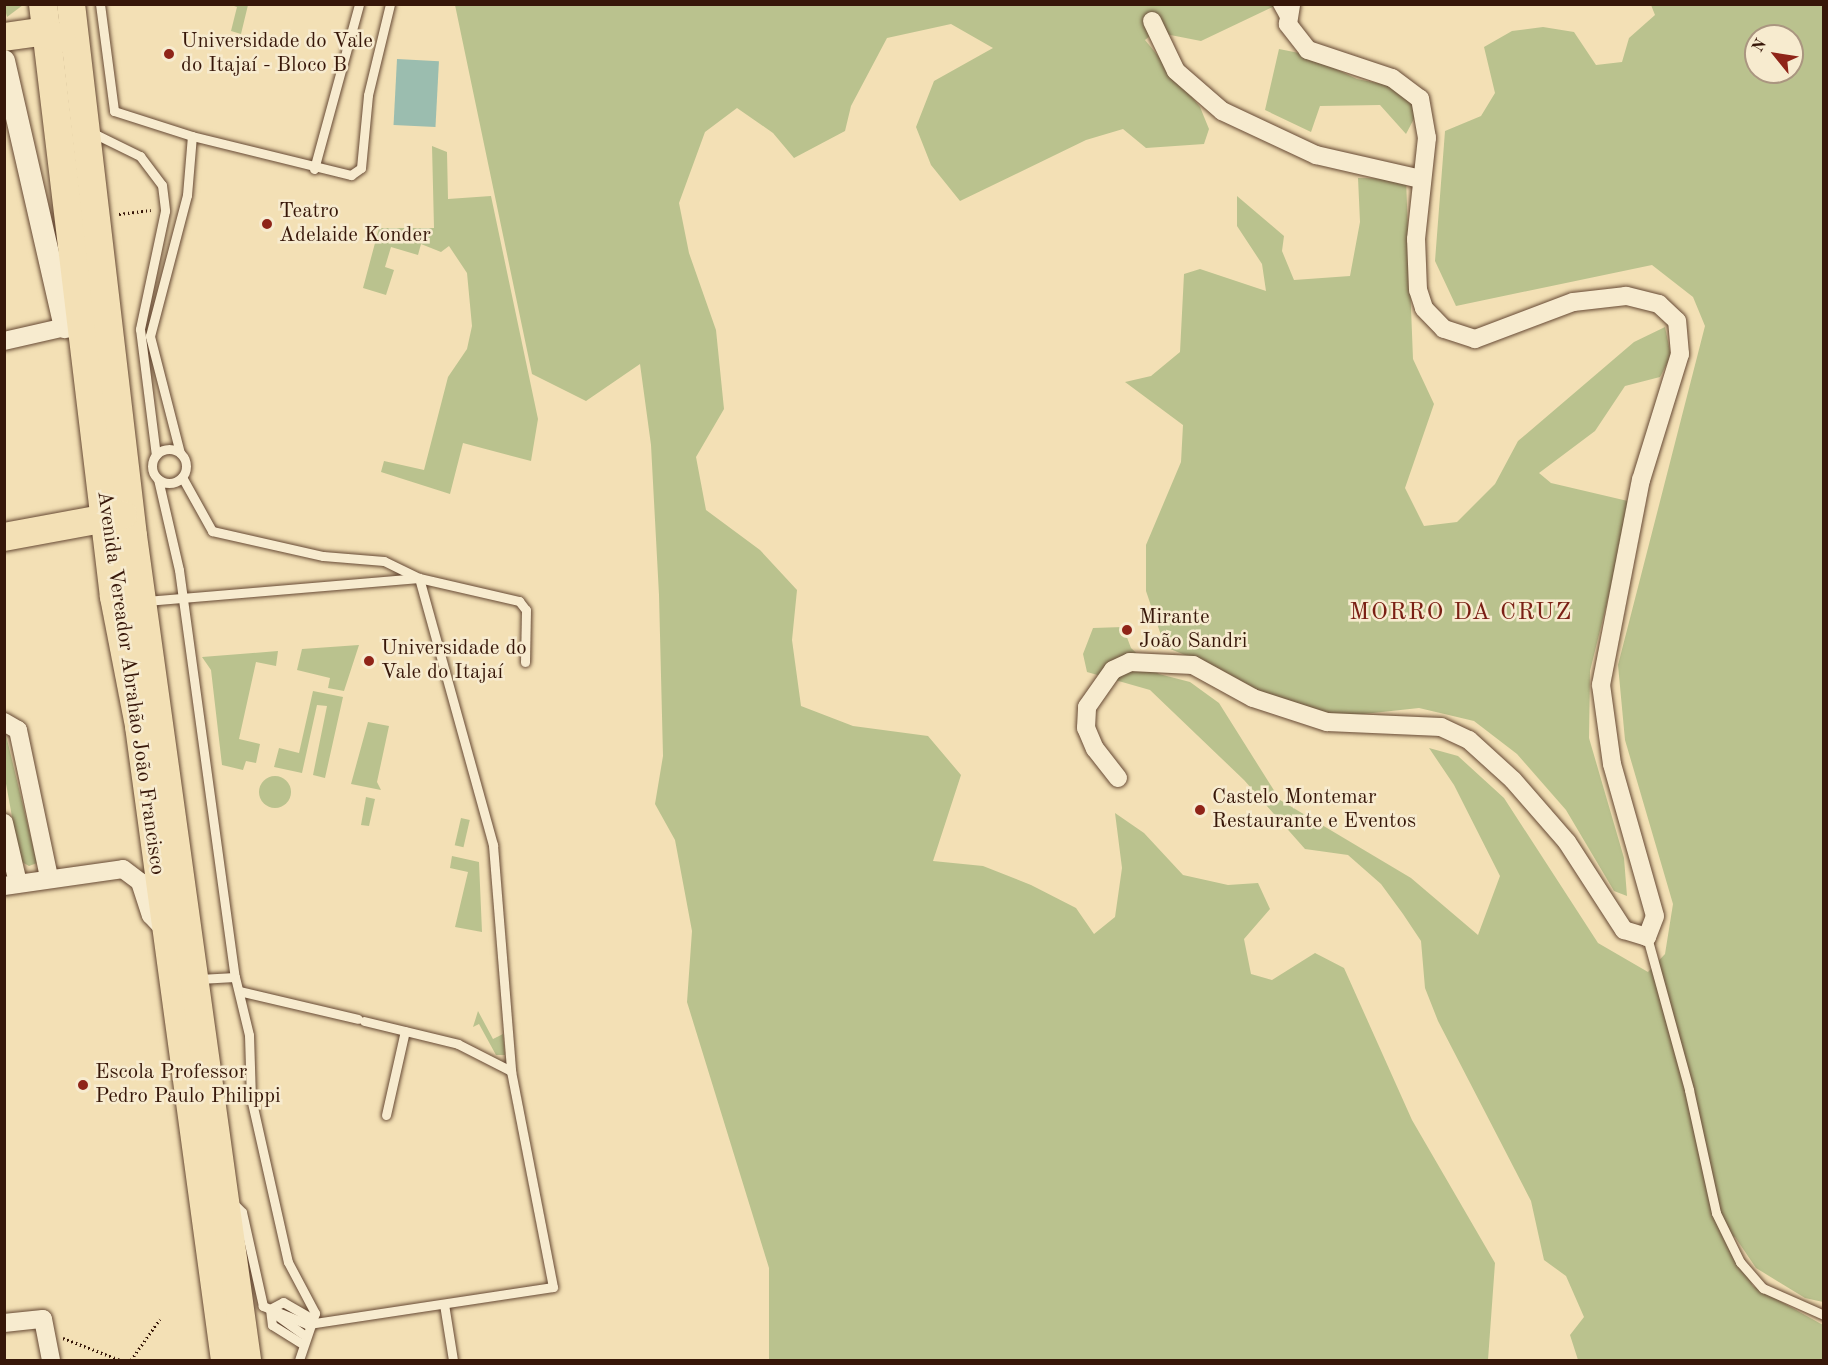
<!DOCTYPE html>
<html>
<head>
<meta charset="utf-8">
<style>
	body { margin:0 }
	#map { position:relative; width:1828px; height:1365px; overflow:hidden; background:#f3e0b5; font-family:"Old Standard TT",serif }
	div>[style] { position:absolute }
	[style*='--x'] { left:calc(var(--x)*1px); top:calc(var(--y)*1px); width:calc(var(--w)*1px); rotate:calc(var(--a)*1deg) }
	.green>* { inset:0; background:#bac28e; transform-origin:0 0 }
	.round { border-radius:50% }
	.water>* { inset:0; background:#9bbdaf; transform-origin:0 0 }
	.path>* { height:3px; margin-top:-1.5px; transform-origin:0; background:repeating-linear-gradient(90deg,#371709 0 1.5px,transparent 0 4.5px) }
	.roads { filter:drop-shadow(0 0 2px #664934) drop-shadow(0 0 2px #664934) }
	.service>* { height:9px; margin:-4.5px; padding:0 4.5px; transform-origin:4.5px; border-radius:4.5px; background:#f7ebcf }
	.service>.ring { margin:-4.5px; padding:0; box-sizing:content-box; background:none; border:9px solid #f7ebcf; border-radius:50% }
	.minor>* { height:18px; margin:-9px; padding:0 9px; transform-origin:9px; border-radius:9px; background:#f7ebcf }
	.tertiary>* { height:22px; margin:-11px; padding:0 11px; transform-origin:11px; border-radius:11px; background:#f7ebcf }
	.primary>* { height:28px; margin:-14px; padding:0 14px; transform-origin:14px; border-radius:14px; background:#f3e0b5 }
	.dots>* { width:16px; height:16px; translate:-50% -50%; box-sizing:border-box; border:3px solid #f7ebcf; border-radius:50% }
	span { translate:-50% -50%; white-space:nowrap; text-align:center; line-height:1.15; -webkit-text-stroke:5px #f7ebcf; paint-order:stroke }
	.poi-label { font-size:21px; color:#371709 }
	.left { translate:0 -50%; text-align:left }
	.street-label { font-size:21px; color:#371709 }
	.quarter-label { font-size:24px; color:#7a1f14; letter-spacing:1.5px }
	.frame { position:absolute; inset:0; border:6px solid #371709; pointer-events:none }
	.north { position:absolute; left:1744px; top:24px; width:60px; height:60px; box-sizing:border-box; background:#f7ebcf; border:2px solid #aa9680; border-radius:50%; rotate:300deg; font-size:16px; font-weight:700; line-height:24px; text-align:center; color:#371709 }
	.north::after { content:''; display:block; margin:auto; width:21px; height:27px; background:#8f2418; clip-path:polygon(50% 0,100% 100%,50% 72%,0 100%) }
</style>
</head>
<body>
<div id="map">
	<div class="green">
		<div style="clip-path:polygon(4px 5px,5px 4px,23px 5px,7px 17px)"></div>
		<div style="clip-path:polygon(231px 5px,248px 5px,241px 34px,231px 31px,237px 7px)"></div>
		<div style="clip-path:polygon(455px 5px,1277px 5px,1201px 41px,1155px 32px,1145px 40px,1200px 107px,1209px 129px,1204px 144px,1146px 148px,1123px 129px,1086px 140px,960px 201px,931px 165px,916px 127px,934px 81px,993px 48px,951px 24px,887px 38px,851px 106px,845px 131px,794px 158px,773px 133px,737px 108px,705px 132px,679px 203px,689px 253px,716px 330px,724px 409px,696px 457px,706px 510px,760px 550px,797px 590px,792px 640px,801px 706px,853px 726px,928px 736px,961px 775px,933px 861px,983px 866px,1031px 885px,1076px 908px,1094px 934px,1115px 917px,1122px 868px,1115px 813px,1144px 833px,1183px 875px,1228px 885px,1258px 883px,1270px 909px,1244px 939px,1251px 974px,1272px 980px,1315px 953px,1344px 968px,1412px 1120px,1495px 1263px,1488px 1360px,769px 1360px,769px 1268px,687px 1002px,692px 931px,675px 840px,655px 804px,663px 756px,659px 595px,651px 445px,640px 364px,586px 401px,532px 374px)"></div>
		<div style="clip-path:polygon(evenodd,1651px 5px,1823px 5px,1823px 1302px,1805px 1298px,1756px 1268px,1735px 1237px,1724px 1234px,1753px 1286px,1823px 1325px,1823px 1360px,1578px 1360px,1570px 1335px,1584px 1317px,1566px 1276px,1544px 1260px,1531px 1201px,1438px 1021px,1425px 988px,1421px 941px,1403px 914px,1381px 884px,1348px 855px,1305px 849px,1244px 780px,1150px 690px,1087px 672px,1083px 654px,1093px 628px,1123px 627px,1131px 648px,1159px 674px,1190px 682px,1219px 703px,1280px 800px,1411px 878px,1478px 935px,1500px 876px,1454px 785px,1429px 748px,1458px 756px,1504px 798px,1598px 943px,1648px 972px,1665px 954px,1673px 904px,1625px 740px,1618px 665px,1705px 326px,1693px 297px,1652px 265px,1456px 306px,1435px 261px,1445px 131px,1481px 116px,1495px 93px,1484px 47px,1512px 31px,1543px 27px,1574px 32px,1596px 65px,1622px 62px,1629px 38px,1655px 15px,1651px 5px,1756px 36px,1792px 36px,1792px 72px,1756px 72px,1756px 36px)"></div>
		<div style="clip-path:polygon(1279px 49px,1304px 54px,1357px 79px,1402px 88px,1417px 113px,1406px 134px,1380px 105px,1320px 106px,1311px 132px,1265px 110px)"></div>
		<div style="clip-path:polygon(432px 146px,447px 152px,448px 199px,491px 196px,538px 419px,531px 461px,463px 443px,450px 494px,381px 472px,384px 461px,424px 470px,448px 377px,467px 349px,472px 326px,467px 273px,449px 246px,441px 252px,421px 244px,418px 255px,391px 247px,385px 267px,394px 270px,386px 295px,363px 288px,379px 228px,434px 228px)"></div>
		<div style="clip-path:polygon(1358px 178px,1406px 179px,1413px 359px,1434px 404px,1405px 488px,1424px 526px,1457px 522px,1495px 484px,1518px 441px,1634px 342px,1665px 327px,1671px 356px,1660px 377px,1625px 386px,1595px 431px,1539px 473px,1551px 483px,1632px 502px,1590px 671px,1589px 738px,1624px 858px,1627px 896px,1614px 891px,1566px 810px,1517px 754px,1474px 721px,1419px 708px,1345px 716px,1283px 704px,1218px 668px,1165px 647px,1146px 591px,1146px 545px,1181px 462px,1183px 425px,1125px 382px,1151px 376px,1180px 352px,1184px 274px,1200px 269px,1266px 291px,1262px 264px,1237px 226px,1237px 196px,1284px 236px,1282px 251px,1294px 280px,1350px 276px,1360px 222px)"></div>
		<div style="clip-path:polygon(359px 645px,344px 691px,328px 688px,330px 678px,297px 670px,302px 649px)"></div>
		<div style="clip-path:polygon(278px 651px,276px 666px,256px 662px,239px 739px,260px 744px,256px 763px,246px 761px,243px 770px,222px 765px,211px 670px,202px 657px)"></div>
		<div style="clip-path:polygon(313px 691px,343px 697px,325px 778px,313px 775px,327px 706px,317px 705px,302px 773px,274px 767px,279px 748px,299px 753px)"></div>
		<div style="clip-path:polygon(368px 722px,389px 726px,377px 782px,381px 790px,351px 784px)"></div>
		<div style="clip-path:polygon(4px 727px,37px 863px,29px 866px,20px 861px,5px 778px)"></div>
		<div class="round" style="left:259px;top:776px;width:32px;height:32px"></div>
		<div style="clip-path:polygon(366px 797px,375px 799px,369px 826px,361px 825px)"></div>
		<div style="left:461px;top:818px;width:9px;height:28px;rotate:13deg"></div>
		<div style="clip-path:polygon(452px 856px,479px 862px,482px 932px,455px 927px,468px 872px,450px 868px)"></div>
		<div style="clip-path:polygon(478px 1011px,493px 1039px,503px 1034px,505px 1055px,496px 1055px,479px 1024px,473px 1027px)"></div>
	</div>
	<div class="water">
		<div style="left:397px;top:59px;width:42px;height:66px;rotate:3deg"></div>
	</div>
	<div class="path">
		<div style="--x:119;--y:214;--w:32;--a:-7"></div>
		<div style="--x:63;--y:1338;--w:61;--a:21.1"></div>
		<div style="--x:131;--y:1360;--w:50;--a:-54.7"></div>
	</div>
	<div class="roads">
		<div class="service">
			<div style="--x:100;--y:4;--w:108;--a:82.5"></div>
			<div style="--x:114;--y:111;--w:82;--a:17.8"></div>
			<div style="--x:192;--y:136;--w:164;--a:13.8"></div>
			<div style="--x:351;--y:175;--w:12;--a:-35"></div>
			<div style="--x:361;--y:168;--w:73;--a:-84.5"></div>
			<div style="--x:368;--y:95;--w:94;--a:-76.4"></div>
			<div style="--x:1277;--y:4;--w:18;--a:61"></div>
			<div style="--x:91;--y:132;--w:55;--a:26.1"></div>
			<div style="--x:140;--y:156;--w:36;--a:53"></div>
			<div style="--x:162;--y:185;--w:26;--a:83"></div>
			<div style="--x:165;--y:211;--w:121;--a:102"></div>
			<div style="--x:140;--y:329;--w:127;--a:82.8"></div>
			<div style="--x:314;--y:169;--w:171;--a:-74.7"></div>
			<div class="ring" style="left:152px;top:449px;width:25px;height:25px"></div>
			<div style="--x:180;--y:453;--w:121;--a:-104.4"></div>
			<div style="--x:150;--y:336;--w:146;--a:-75.3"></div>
			<div style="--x:187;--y:195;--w:59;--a:-85.2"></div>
			<div style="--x:182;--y:477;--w:62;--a:60.9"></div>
			<div style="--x:212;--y:531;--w:114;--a:12.7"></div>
			<div style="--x:323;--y:556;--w:61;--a:4.7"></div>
			<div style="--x:384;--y:561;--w:39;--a:26"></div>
			<div style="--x:419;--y:578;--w:277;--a:74.5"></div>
			<div style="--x:493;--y:845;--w:227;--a:85.4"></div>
			<div style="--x:511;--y:1071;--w:220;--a:79"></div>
			<div style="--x:553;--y:1287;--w:249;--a:171.4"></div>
			<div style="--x:307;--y:1324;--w:48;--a:-157.8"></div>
			<div style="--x:263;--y:1306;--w:96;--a:-102.6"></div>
			<div style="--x:242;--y:1212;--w:14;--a:-135"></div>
			<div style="--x:158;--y:479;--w:93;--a:77"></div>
			<div style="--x:179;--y:570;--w:411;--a:82.2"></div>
			<div style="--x:235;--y:977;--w:60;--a:76.4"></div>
			<div style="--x:249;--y:1035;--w:63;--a:88.2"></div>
			<div style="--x:251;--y:1098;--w:168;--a:77.3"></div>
			<div style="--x:288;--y:1262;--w:58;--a:62.1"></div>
			<div style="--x:315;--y:1313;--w:50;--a:108.8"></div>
			<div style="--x:146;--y:601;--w:274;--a:-4.8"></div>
			<div style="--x:419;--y:578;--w:103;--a:13"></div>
			<div style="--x:519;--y:601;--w:11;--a:52"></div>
			<div style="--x:526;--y:610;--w:52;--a:91.1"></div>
			<div style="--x:1647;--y:937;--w:159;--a:74.6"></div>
			<div style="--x:1689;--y:1090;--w:126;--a:77.6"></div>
			<div style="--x:1716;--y:1213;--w:55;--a:63.9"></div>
			<div style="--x:1740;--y:1262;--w:35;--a:49"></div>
			<div style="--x:1763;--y:1288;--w:67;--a:23.9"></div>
			<div style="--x:199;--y:979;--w:36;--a:-3"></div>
			<div style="--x:239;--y:991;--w:122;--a:13.2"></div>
			<div style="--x:364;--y:1021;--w:97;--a:13.7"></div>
			<div style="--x:458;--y:1044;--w:59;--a:27"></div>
			<div style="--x:386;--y:1115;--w:86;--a:-77.3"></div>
			<div style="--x:444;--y:1304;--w:57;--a:80.9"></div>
			<div style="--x:270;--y:1309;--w:16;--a:83"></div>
			<div style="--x:272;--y:1325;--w:34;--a:32"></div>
			<div style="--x:270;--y:1309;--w:15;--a:-28"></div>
			<div style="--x:283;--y:1302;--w:32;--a:30"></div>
			<div style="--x:271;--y:1311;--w:41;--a:36"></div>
		</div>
		<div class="minor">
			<div style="--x:1152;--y:21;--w:55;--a:64.4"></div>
			<div style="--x:1176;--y:71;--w:61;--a:41"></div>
			<div style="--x:1222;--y:111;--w:104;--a:25.1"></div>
			<div style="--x:1316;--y:155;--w:108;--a:12.9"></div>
			<div style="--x:4;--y:341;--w:63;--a:-12.9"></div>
			<div style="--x:4;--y:722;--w:16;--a:30"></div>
			<div style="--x:18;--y:730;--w:150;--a:78.1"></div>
			<div style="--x:1118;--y:778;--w:37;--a:-128"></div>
			<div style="--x:1095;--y:749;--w:23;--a:-113"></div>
			<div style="--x:1086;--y:728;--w:21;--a:-87"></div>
			<div style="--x:1087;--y:707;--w:45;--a:-54.9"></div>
			<div style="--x:1113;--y:670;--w:19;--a:-25"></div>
			<div style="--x:1130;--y:662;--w:63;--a:2.7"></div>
			<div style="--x:1193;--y:665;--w:68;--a:28.8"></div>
			<div style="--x:1253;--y:698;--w:78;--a:18"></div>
			<div style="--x:1327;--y:722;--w:114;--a:2.5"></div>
			<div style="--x:1441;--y:727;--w:31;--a:25"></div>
			<div style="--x:1469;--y:740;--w:59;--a:42.3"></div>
			<div style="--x:1513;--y:780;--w:82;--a:48.9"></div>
			<div style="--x:1567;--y:842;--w:105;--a:57.1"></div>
			<div style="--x:1624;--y:930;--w:24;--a:17"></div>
			<div style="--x:1647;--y:937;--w:22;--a:-69"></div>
			<div style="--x:1655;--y:916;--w:158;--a:-105.8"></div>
			<div style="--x:1612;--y:764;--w:80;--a:-97.9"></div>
			<div style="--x:1601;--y:685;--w:209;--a:-79"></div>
			<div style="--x:1641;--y:480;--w:132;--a:-72.8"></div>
			<div style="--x:1680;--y:354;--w:33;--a:-95"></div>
			<div style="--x:1677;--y:321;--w:25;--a:-137"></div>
			<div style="--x:1659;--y:304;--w:34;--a:-166"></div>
			<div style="--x:1626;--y:296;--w:53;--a:173.5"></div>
			<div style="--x:1573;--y:302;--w:105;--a:159.3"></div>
			<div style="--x:1475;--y:339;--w:33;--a:-162"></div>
			<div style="--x:1444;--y:329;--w:29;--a:-134"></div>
			<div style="--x:1424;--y:308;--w:19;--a:-108"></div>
			<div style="--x:1418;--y:290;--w:51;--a:-92.2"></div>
			<div style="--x:1416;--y:239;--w:102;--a:-83.8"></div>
			<div style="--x:1427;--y:138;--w:40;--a:-100"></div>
			<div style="--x:1420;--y:99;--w:35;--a:-143"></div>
			<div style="--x:1392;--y:78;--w:89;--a:-161.6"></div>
			<div style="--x:1308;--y:50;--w:33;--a:-128"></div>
			<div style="--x:1288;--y:24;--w:20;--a:-81"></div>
			<div style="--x:4;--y:823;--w:62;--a:76.9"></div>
			<div style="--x:4;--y:886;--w:120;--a:-8.1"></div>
			<div style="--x:123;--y:869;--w:21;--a:37"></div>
			<div style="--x:140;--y:882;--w:35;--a:72"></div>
			<div style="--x:151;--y:915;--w:21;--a:47"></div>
			<div style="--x:4;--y:1323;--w:39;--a:-6"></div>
			<div style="--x:43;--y:1319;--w:42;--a:79"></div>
		</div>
		<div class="tertiary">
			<div style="--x:4;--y:61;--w:273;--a:77.1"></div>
		</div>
		<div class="primary">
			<div style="--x:43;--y:4;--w:597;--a:83.17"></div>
			<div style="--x:114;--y:597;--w:131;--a:79"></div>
			<div style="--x:139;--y:726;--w:640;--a:82.28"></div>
			<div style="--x:71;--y:4;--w:536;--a:83.35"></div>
			<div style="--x:133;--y:536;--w:832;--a:82.12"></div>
			<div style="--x:4;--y:37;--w:35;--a:-8"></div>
			<div style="--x:39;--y:32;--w:23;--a:15"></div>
			<div style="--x:4;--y:537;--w:121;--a:-10.5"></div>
		</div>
	</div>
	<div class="dots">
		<div style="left:169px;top:54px;background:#8f2418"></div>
		<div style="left:267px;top:224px;background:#8f2418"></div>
		<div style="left:1127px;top:630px;background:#8f2418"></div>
		<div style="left:369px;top:661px;background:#8f2418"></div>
		<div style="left:1200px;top:810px;background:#8f2418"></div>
		<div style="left:83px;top:1085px;background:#8f2418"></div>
	</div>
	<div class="poi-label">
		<span class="left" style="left:181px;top:54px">Universidade do Vale<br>do Itajaí - Bloco B</span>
		<span class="left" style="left:279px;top:224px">Teatro<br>Adelaide Konder</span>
		<span class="left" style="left:1139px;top:630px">Mirante<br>João Sandri</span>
		<span class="left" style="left:381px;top:661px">Universidade do<br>Vale do Itajaí</span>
		<span class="left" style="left:1212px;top:810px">Castelo Montemar<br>Restaurante e Eventos</span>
		<span class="left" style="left:95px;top:1085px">Escola Professor<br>Pedro Paulo Philippi</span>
	</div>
	<div class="street-label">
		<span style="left:130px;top:683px;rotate:82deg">Avenida Vereador Abrahão João Francisco</span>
	</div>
	<div class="quarter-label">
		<span style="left:1461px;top:614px">MORRO DA CRUZ</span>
	</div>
	<div class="frame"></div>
	<div class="north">N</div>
</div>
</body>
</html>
